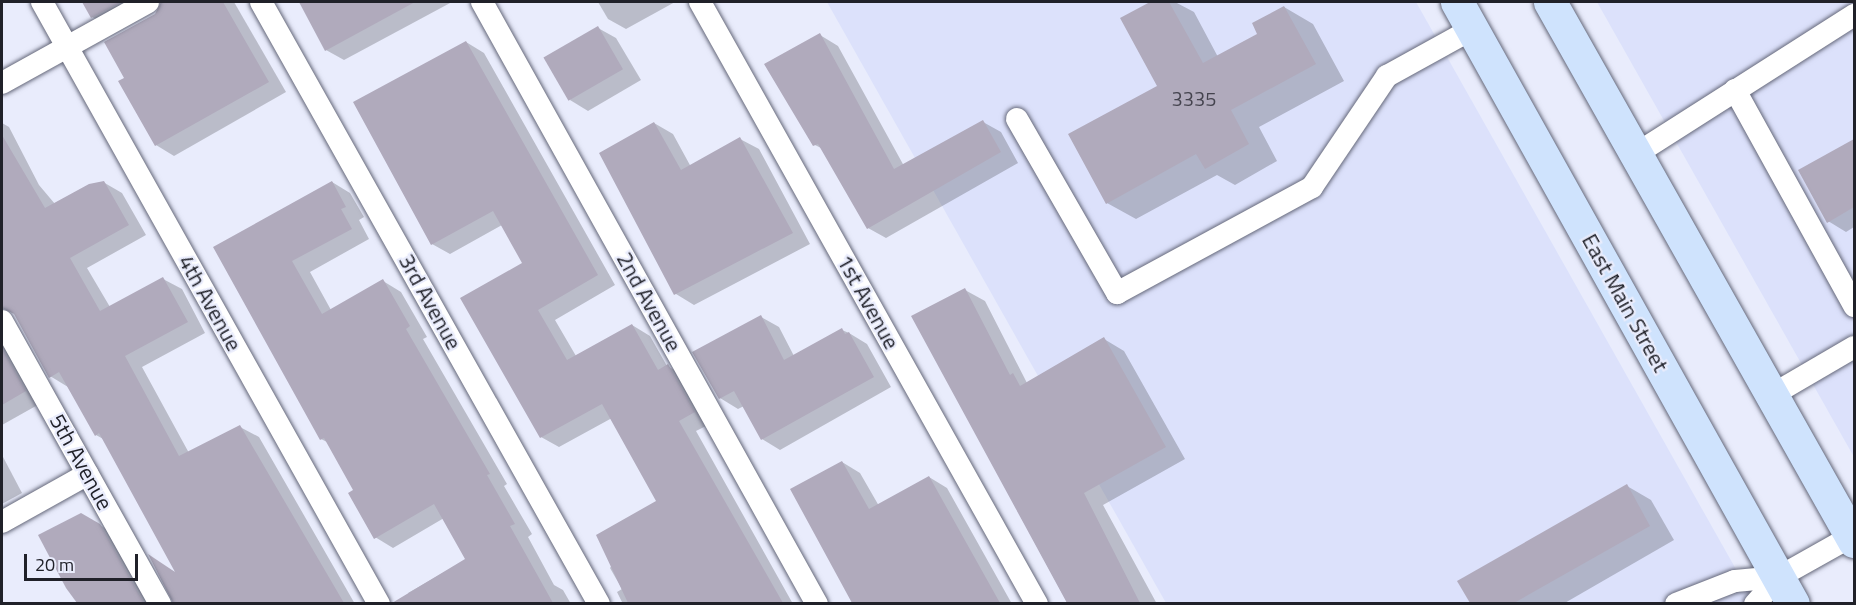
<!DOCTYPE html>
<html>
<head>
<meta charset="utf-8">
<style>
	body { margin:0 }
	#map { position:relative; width:1856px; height:605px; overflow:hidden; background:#e9ecfc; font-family:"Titillium Web",sans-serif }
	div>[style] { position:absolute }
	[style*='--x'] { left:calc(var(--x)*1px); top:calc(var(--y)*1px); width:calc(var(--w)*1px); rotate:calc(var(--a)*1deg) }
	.built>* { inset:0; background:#dce1fb }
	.shadow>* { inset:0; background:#0003 }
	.building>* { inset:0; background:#b0aabc; transform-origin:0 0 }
	.roads { filter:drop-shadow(0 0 2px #65687a) drop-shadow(0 0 2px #65687a) }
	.lane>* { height:22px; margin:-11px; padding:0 11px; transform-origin:11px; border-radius:11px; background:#fff }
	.primary>* { height:33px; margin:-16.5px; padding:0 16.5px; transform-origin:16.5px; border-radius:16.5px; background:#cfe3fd }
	span { translate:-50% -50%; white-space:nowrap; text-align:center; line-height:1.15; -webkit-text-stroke:4.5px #e9ecfc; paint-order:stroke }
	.number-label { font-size:20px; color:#44434e }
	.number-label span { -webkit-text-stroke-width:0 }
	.street-label { font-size:22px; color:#202129 }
	.frame { position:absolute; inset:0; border:3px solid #202129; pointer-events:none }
	.scale { position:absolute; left:24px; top:554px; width:114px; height:27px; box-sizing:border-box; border:3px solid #202129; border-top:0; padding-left:8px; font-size:18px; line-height:21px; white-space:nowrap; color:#202129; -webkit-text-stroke:4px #e9ecfc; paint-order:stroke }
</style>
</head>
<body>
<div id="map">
	<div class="built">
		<div style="clip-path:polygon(827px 2px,1416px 2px,1755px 603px,1166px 603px)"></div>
		<div style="clip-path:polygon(1597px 2px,1854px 2px,1854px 457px)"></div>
	</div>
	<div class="shadow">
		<div style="clip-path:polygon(84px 2px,158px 2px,111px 27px,92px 17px)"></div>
		<div style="clip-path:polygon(163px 2px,234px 2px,286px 92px,174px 156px,156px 145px,126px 78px)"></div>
		<div style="clip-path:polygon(308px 2px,452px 2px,344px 60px,326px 50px,302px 5px)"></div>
		<div style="clip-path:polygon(598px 2px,675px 2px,626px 29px,608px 19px)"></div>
		<div style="clip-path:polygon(1153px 2px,1175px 2px,1194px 12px,1218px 57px,1259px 34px,1284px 7px,1313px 24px,1344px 81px,1259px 127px,1277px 161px,1235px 185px,1217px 175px,1136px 219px,1107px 203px,1159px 86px,1122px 18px)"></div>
		<div style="clip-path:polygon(598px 28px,616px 38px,641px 80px,588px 111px,570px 100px)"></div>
		<div style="clip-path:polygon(820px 35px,838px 46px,904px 166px,983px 122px,1001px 132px,1018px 163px,886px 238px,868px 228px,823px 149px,815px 145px)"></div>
		<div style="clip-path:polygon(466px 42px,484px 53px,615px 285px,555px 320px,576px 356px,632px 325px,650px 336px,667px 366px,686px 376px,712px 423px,696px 431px,793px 604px,623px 604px,617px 592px,622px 589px,610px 568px,658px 502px,612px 418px,559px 447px,541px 437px,524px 263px,502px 225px,450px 254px,432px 244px)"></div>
		<div style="clip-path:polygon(2px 123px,9px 127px,39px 185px,55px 204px,103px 182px,122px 193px,146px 235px,87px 268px,110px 307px,163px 279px,182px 289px,205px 333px,142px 367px,189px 453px,240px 427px,259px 437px,355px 604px,174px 604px,151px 558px,178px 574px,105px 440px,96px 435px,68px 387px,50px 376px,12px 284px,2px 290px)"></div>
		<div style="clip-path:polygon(654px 123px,673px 134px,691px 167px,740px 139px,759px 149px,810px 244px,694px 305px,676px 294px)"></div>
		<div style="clip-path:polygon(1854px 141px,1854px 227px,1846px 232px,1828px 221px,1800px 171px)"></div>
		<div style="clip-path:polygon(332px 182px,350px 193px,364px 217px,359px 220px,369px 239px,310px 272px,331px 310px,383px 281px,401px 292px,427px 337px,423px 339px,507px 484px,504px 486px,532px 534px,528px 537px,554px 585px,563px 590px,571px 604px,414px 604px,408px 593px,467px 559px,444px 518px,393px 548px,375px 537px,355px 490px,329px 443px,321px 439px,215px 247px)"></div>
		<div style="clip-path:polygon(965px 290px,985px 301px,1027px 383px,1104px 339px,1124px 351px,1185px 459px,1103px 505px,1157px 604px,1068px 604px,913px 317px)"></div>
		<div style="clip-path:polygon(761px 317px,779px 327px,794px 356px,842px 330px,849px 333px,867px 344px,891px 387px,780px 450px,762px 439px,744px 406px,738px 409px,720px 398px)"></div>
		<div style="clip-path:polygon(2px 344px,15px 352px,43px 402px,2px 425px)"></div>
		<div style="clip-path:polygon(2px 455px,22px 493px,2px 504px)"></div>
		<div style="clip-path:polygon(842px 462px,860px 473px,879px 506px,929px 477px,947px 488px,1012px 604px,855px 604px,792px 490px)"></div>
		<div style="clip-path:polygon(1627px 486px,1651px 500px,1674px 540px,1563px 604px,1472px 604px,1459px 582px)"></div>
		<div style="clip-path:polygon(100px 525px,118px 537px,158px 604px,79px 604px,40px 535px)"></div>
	</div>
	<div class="building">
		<div style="clip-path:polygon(82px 2px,121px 2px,91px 18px)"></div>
		<div style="clip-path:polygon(161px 2px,223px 2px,269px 82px,155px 146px,118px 81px,124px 78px,104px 42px,155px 14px)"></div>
		<div style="clip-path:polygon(299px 2px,415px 2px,325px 51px)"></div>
		<div style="clip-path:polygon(1150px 2px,1169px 2px,1203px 63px,1257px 34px,1252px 23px,1284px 6px,1316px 64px,1231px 110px,1249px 144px,1205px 169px,1196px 154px,1106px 204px,1068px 134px,1157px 86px,1120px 18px)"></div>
		<div style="left:598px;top:26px;width:50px;height:63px;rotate:60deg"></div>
		<div style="clip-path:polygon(820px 33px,894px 169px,983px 120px,1001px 152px,867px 229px,818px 144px,813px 146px,764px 64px)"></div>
		<div style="clip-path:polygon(466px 41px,598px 275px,538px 310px,567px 360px,632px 324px,658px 370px,668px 364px,695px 412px,679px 421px,783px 603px,628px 603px,596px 535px,656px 501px,602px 404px,540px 438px,460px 298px,522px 263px,493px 211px,431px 245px,353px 102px)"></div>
		<div style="clip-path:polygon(654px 122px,681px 170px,740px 137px,793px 233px,674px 295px,599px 153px)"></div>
		<div style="clip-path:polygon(2px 135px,45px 208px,89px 184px,104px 181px,129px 225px,70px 258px,100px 311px,163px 277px,188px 322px,125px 356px,179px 456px,240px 425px,344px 603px,173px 603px,148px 554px,175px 572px,99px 433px,95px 436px,59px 372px,49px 378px,14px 314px,2px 308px)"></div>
		<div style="clip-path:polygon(1854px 139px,1854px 207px,1827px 223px,1798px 170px)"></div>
		<div style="clip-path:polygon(332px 181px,346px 207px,341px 209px,352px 229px,292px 261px,322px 314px,383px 279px,410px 326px,406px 329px,490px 474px,487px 475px,515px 524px,510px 526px,553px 603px,392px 603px,465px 559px,434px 504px,374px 539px,348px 493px,353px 490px,324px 438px,320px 440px,213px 247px)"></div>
		<div style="clip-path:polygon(965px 288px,1010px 375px,1013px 373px,1020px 386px,1104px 337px,1166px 447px,1084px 493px,1140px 603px,1067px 603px,911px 316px)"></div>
		<div style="clip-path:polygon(761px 315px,784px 360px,842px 328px,845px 334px,849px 332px,874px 377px,761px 440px,734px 391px,719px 399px,692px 352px)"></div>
		<div style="clip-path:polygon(2px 348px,26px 391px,2px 405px)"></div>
		<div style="clip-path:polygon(842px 461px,869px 509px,929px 476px,1000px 603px,852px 603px,790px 489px)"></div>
		<div style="clip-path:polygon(1627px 484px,1650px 526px,1514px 603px,1470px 603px,1457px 581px)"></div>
		<div style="clip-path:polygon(81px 513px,100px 524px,144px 603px,77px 603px,66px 588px,38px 535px)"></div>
	</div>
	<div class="roads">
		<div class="lane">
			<div style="--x:42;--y:2;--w:690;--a:60.76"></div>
			<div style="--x:261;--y:2;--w:690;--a:60.69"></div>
			<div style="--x:482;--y:2;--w:689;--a:60.91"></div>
			<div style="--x:700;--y:2;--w:690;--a:60.76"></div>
			<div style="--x:2;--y:83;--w:167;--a:-29"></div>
			<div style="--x:1735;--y:90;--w:247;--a:61.1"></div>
			<div style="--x:1017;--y:119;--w:201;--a:60.1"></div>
			<div style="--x:1117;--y:293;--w:222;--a:-28.5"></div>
			<div style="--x:1312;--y:187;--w:134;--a:-56"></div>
			<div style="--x:1387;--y:76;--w:97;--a:-28.9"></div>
			<div style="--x:1636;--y:154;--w:259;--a:-32.5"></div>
			<div style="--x:2;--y:321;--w:324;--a:60.8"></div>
			<div style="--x:1772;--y:395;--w:95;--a:-30.3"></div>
			<div style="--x:2;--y:522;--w:98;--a:-29.2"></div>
			<div style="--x:1676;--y:604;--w:63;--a:-21.3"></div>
			<div style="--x:1735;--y:581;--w:44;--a:-5.2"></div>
			<div style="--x:1755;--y:604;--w:36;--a:-48"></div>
			<div style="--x:1779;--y:577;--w:84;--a:-29.3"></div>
		</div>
		<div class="primary">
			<div style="--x:1457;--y:2;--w:689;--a:60.83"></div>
			<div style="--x:1550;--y:2;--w:619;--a:60.58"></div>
		</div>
	</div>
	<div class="number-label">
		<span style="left:1194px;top:98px">3335</span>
	</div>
	<div class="street-label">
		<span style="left:430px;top:302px;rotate:61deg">3rd Avenue</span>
		<span style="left:649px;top:302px;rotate:61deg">2nd Avenue</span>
		<span style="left:868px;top:302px;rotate:61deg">1st Avenue</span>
		<span style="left:210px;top:303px;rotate:61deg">4th Avenue</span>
		<span style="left:1625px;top:303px;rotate:61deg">East Main Street</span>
		<span style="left:81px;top:462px;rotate:61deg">5th Avenue</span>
	</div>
	<div class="frame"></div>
	<div class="scale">20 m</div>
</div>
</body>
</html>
